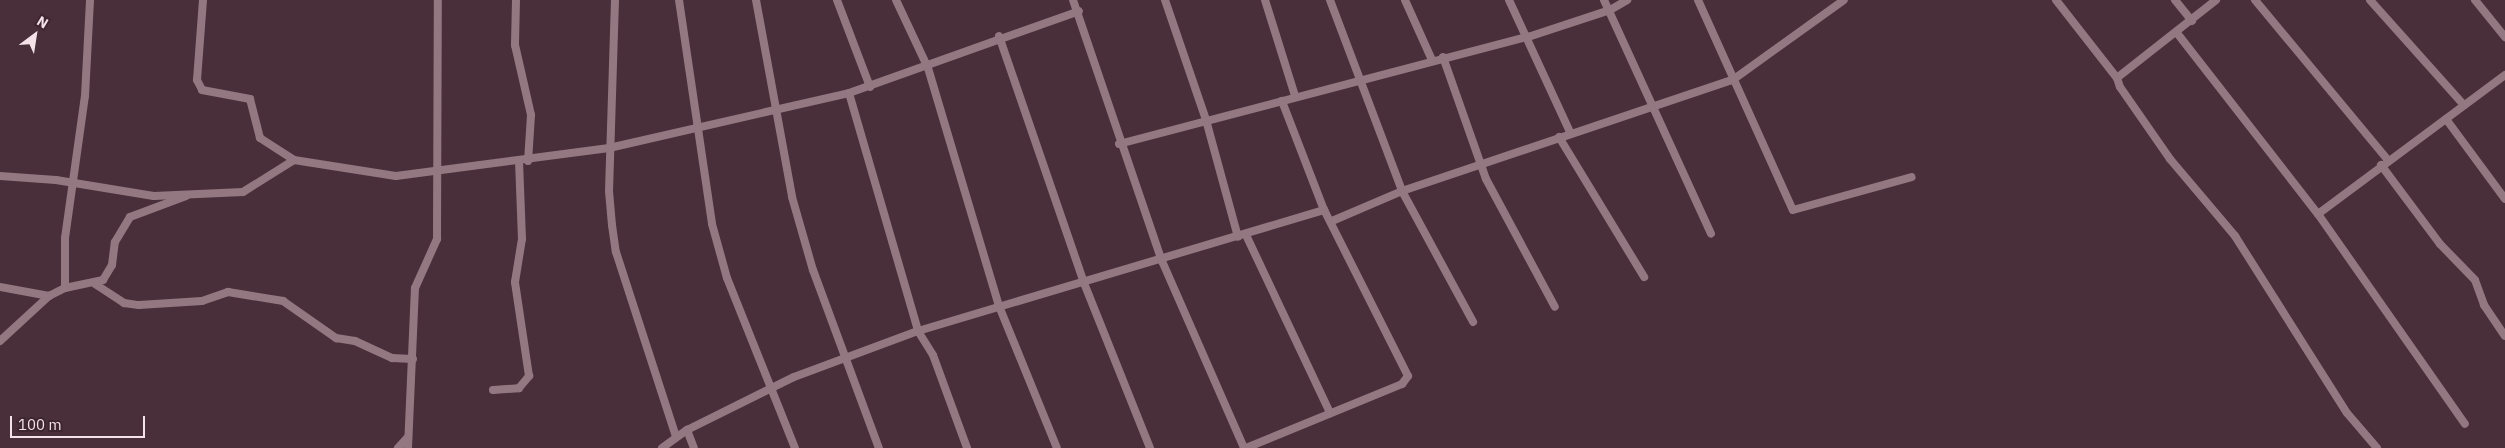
<!DOCTYPE html>
<html>
<head>
<meta charset="utf-8">
<style>
	body { margin:0 }
	#map { position:relative; width:2505px; height:448px; overflow:hidden; background:#492f39; font-family:"IBM Plex Sans",sans-serif }
	div>[style] { position:absolute }
	[style*='--x'] { left:calc(var(--x)*1px); top:calc(var(--y)*1px); width:calc(var(--w)*1px); rotate:calc(var(--a)*1deg) }
	.minor>* { height:8px; margin:-4px; padding:0 4px; transform-origin:4px; border-radius:4px; background:#937882 }
	span { translate:-50% -50%; white-space:nowrap; text-align:center; line-height:1.15; -webkit-text-stroke:4.5px #3e252f; paint-order:stroke }
	.north { position:absolute; left:10px; top:10px; width:50px; height:50px; -webkit-text-stroke:4px #3e252f; paint-order:stroke; rotate:31deg; font-size:14px; font-weight:700; line-height:20px; text-align:center; color:#f4e2e8 }
	.north::after { content:''; display:block; margin:auto; width:18px; height:22px; background:#f4e2e8; clip-path:polygon(50% 0,100% 100%,50% 72%,0 100%) }
	.scale { position:absolute; left:10px; top:416px; width:135px; height:22px; box-sizing:border-box; border:2px solid #f4e2e8; border-top:0; padding-left:6px; font-size:15px; line-height:18px; white-space:nowrap; color:#f4e2e8; -webkit-text-stroke:4px #3e252f; paint-order:stroke }
</style>
</head>
<body>
<div id="map">
	<div class="minor">
		<div style="--x:203;--y:0;--w:80;--a:94.3"></div>
		<div style="--x:197;--y:80;--w:11;--a:63"></div>
		<div style="--x:202;--y:90;--w:49;--a:10.6"></div>
		<div style="--x:250;--y:99;--w:40;--a:75.6"></div>
		<div style="--x:260;--y:138;--w:40;--a:32.9"></div>
		<div style="--x:294;--y:160;--w:103;--a:8.9"></div>
		<div style="--x:396;--y:176;--w:215;--a:-7.5"></div>
		<div style="--x:609;--y:148;--w:246;--a:-12.9"></div>
		<div style="--x:849;--y:93;--w:244;--a:-19.6"></div>
		<div style="--x:516;--y:0;--w:45;--a:91.3"></div>
		<div style="--x:515;--y:45;--w:72;--a:77.1"></div>
		<div style="--x:531;--y:115;--w:46;--a:93.7"></div>
		<div style="--x:615;--y:0;--w:191;--a:91.8"></div>
		<div style="--x:609;--y:191;--w:34;--a:85"></div>
		<div style="--x:612;--y:225;--w:27;--a:82"></div>
		<div style="--x:616;--y:252;--w:194;--a:72"></div>
		<div style="--x:679;--y:0;--w:226;--a:81.6"></div>
		<div style="--x:712;--y:224;--w:56;--a:74.5"></div>
		<div style="--x:727;--y:278;--w:183;--a:68.2"></div>
		<div style="--x:756;--y:0;--w:200;--a:79.6"></div>
		<div style="--x:792;--y:197;--w:76;--a:74"></div>
		<div style="--x:813;--y:270;--w:190;--a:69.7"></div>
		<div style="--x:837;--y:0;--w:93;--a:69.2"></div>
		<div style="--x:896;--y:0;--w:75;--a:64.8"></div>
		<div style="--x:928;--y:68;--w:248;--a:73.4"></div>
		<div style="--x:999;--y:306;--w:153;--a:67.8"></div>
		<div style="--x:1073;--y:0;--w:276;--a:71.2"></div>
		<div style="--x:1162;--y:261;--w:204;--a:66.3"></div>
		<div style="--x:1165;--y:0;--w:127;--a:71.1"></div>
		<div style="--x:1206;--y:120;--w:121;--a:74.7"></div>
		<div style="--x:1265;--y:0;--w:101;--a:72.6"></div>
		<div style="--x:1330;--y:0;--w:204;--a:69.3"></div>
		<div style="--x:1402;--y:191;--w:149;--a:61.5"></div>
		<div style="--x:1405;--y:0;--w:66;--a:65.8"></div>
		<div style="--x:1509;--y:0;--w:145;--a:65.2"></div>
		<div style="--x:1604;--y:0;--w:257;--a:65.4"></div>
		<div style="--x:1698;--y:0;--w:230;--a:65.7"></div>
		<div style="--x:1793;--y:210;--w:123;--a:-15.5"></div>
		<div style="--x:2056;--y:0;--w:99;--a:52"></div>
		<div style="--x:2175;--y:0;--w:27;--a:51"></div>
		<div style="--x:2216;--y:0;--w:126;--a:141.8"></div>
		<div style="--x:2117;--y:78;--w:9;--a:72"></div>
		<div style="--x:2120;--y:87;--w:88;--a:55.2"></div>
		<div style="--x:2170;--y:159;--w:101;--a:49.8"></div>
		<div style="--x:2235;--y:236;--w:209;--a:57.7"></div>
		<div style="--x:2347;--y:413;--w:46;--a:49.4"></div>
		<div style="--x:2255;--y:0;--w:208;--a:50.3"></div>
		<div style="--x:2370;--y:0;--w:141;--a:48.2"></div>
		<div style="--x:2475;--y:0;--w:48;--a:51"></div>
		<div style="--x:2177;--y:33;--w:229;--a:52.1"></div>
		<div style="--x:2318;--y:214;--w:256;--a:55"></div>
		<div style="--x:999;--y:36;--w:261;--a:71"></div>
		<div style="--x:1084;--y:283;--w:178;--a:68.2"></div>
		<div style="--x:1443;--y:57;--w:129;--a:70.6"></div>
		<div style="--x:1486;--y:179;--w:145;--a:61.7"></div>
		<div style="--x:849;--y:93;--w:248;--a:73.8"></div>
		<div style="--x:918;--y:331;--w:28;--a:58"></div>
		<div style="--x:933;--y:355;--w:99;--a:69.9"></div>
		<div style="--x:2446;--y:119;--w:99;--a:53.6"></div>
		<div style="--x:1559;--y:137;--w:164;--a:58.7"></div>
		<div style="--x:1119;--y:144;--w:423;--a:-14.7"></div>
		<div style="--x:1528;--y:37;--w:86;--a:-18.2"></div>
		<div style="--x:1610;--y:10;--w:20;--a:-30"></div>
		<div style="--x:2381;--y:165;--w:99;--a:53.2"></div>
		<div style="--x:2440;--y:244;--w:50;--a:45.8"></div>
		<div style="--x:2475;--y:280;--w:27;--a:70"></div>
		<div style="--x:2484;--y:305;--w:37;--a:56"></div>
		<div style="--x:0;--y:176;--w:56;--a:4.1"></div>
		<div style="--x:56;--y:180;--w:99;--a:9.3"></div>
		<div style="--x:154;--y:196;--w:89;--a:-2.6"></div>
		<div style="--x:243;--y:192;--w:60;--a:-32.1"></div>
		<div style="--x:2318;--y:214;--w:233;--a:-36.6"></div>
		<div style="--x:1332;--y:221;--w:76;--a:-23.2"></div>
		<div style="--x:1402;--y:191;--w:350;--a:-18.6"></div>
		<div style="--x:1734;--y:79;--w:135;--a:-35.7"></div>
		<div style="--x:1246;--y:235;--w:197;--a:64.7"></div>
		<div style="--x:95;--y:284;--w:35;--a:33"></div>
		<div style="--x:124;--y:303;--w:15;--a:8"></div>
		<div style="--x:139;--y:305;--w:63;--a:-3.6"></div>
		<div style="--x:202;--y:301;--w:28;--a:-19"></div>
		<div style="--x:228;--y:292;--w:56;--a:9.3"></div>
		<div style="--x:283;--y:301;--w:65;--a:34.9"></div>
		<div style="--x:336;--y:338;--w:19;--a:9"></div>
		<div style="--x:355;--y:341;--w:41;--a:24.7"></div>
		<div style="--x:392;--y:358;--w:21;--a:3"></div>
		<div style="--x:0;--y:287;--w:50;--a:10.4"></div>
		<div style="--x:65;--y:288;--w:50;--a:-90"></div>
		<div style="--x:65;--y:238;--w:143;--a:-82"></div>
		<div style="--x:85;--y:96;--w:96;--a:-87"></div>
		<div style="--x:0;--y:341;--w:67;--a:-42.6"></div>
		<div style="--x:49;--y:296;--w:18;--a:-27"></div>
		<div style="--x:65;--y:288;--w:39;--a:-12"></div>
		<div style="--x:103;--y:280;--w:17;--a:-59"></div>
		<div style="--x:112;--y:265;--w:23;--a:-83"></div>
		<div style="--x:115;--y:242;--w:29;--a:-59"></div>
		<div style="--x:130;--y:217;--w:60;--a:-20.6"></div>
		<div style="--x:493;--y:390;--w:26;--a:-4"></div>
		<div style="--x:519;--y:388;--w:16;--a:-50"></div>
		<div style="--x:529;--y:376;--w:95;--a:-98.5"></div>
		<div style="--x:515;--y:282;--w:44;--a:-80.8"></div>
		<div style="--x:522;--y:239;--w:77;--a:-92.2"></div>
		<div style="--x:687;--y:430;--w:19;--a:69"></div>
		<div style="--x:398;--y:448;--w:15;--a:-48"></div>
		<div style="--x:408;--y:448;--w:160;--a:-87.5"></div>
		<div style="--x:415;--y:288;--w:54;--a:-65.8"></div>
		<div style="--x:437;--y:239;--w:239;--a:-89.8"></div>
		<div style="--x:662;--y:448;--w:31;--a:-36"></div>
		<div style="--x:687;--y:430;--w:119;--a:-26.4"></div>
		<div style="--x:794;--y:377;--w:132;--a:-20.4"></div>
		<div style="--x:918;--y:331;--w:424;--a:-16.6"></div>
		<div style="--x:1246;--y:448;--w:169;--a:-22.3"></div>
		<div style="--x:1402;--y:384;--w:10;--a:-53"></div>
		<div style="--x:1408;--y:376;--w:186;--a:-116.8"></div>
		<div style="--x:1324;--y:210;--w:117;--a:-111.1"></div>
	</div>
	<div class="north">N</div>
	<div class="scale">100 m</div>
</div>
</body>
</html>
